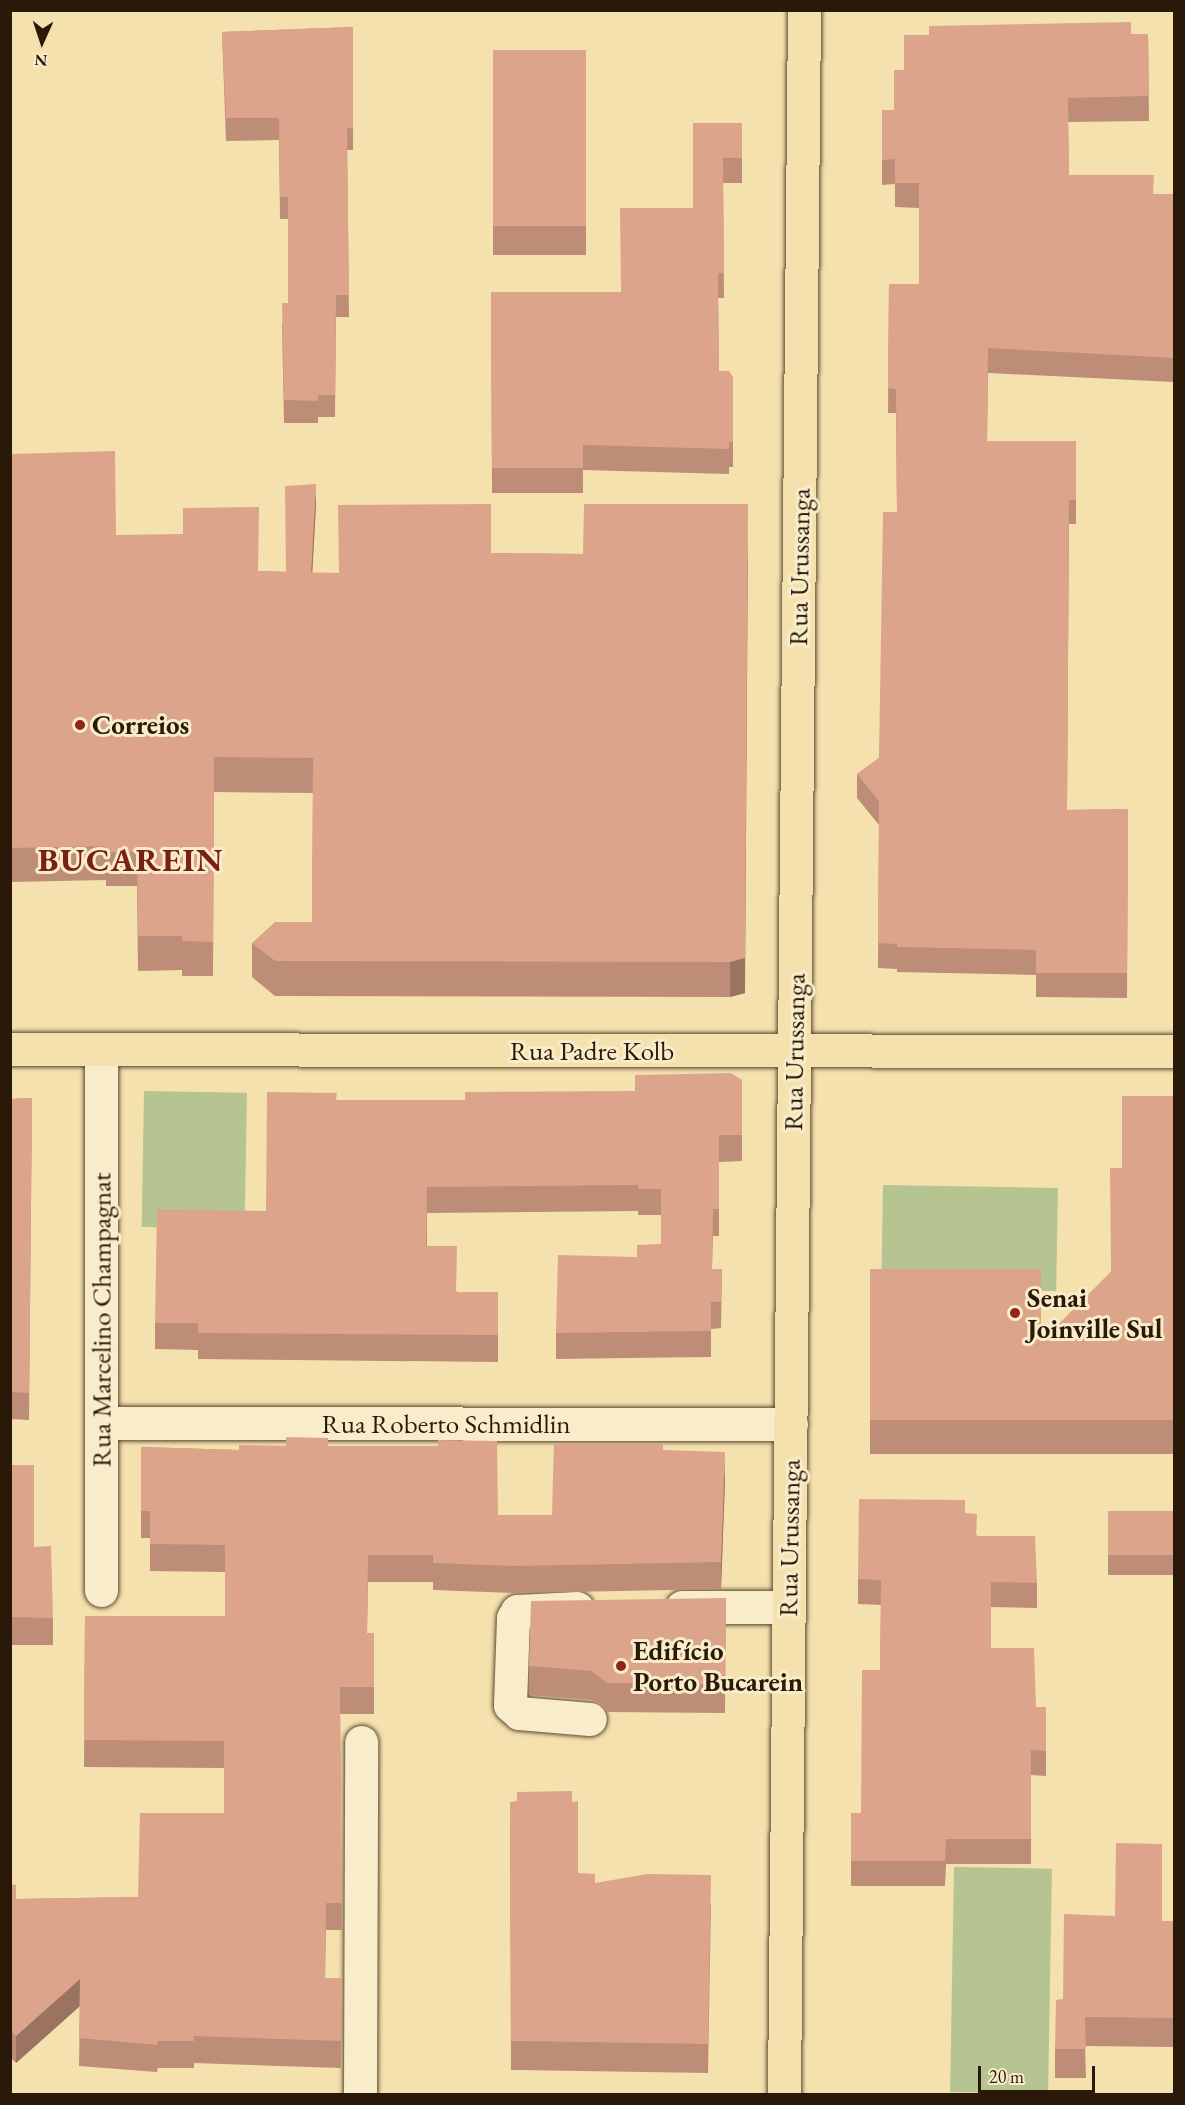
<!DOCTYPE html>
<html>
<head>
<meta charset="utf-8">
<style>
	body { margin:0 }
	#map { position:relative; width:1185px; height:2105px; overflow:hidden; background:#f5e1ae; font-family:"EB Garamond",serif }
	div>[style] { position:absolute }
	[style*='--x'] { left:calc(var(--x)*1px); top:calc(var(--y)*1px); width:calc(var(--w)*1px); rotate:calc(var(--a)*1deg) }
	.green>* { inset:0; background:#b5c490; transform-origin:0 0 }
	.roads { filter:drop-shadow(0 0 2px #5d4b32) drop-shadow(0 0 2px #5d4b32) }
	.minor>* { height:33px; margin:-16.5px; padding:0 16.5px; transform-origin:16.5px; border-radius:16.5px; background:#f8ecca }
	.major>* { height:33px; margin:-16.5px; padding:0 16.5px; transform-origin:16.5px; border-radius:16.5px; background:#f5e1ae }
	.wall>* { inset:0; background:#bd8d77; transform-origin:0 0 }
	.shaded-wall>* { inset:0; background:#9a7361 }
	.building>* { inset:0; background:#dca48a; transform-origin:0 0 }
	.dots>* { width:16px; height:16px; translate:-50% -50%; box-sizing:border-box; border:3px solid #f8ecca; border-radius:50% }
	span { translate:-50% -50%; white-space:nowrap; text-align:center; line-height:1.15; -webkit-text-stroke:6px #f8ecca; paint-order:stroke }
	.street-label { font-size:27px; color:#2a1908 }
	.poi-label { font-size:27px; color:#2a1908; font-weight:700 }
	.left { translate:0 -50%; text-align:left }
	.district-label { font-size:33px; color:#7a1f14; font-weight:700; letter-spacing:1.5px }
	.frame { position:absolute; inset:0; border:12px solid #2a1908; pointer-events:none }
	.north { position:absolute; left:12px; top:12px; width:60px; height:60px; -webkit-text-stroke:4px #f8ecca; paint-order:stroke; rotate:183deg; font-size:16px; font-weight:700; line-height:24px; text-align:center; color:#2a1908 }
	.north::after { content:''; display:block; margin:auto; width:21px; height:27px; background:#2a1908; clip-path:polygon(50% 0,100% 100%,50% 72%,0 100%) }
	.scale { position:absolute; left:978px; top:2066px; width:117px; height:27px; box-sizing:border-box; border:3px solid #2a1908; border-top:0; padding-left:8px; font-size:18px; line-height:21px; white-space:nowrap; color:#2a1908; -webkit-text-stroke:4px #f8ecca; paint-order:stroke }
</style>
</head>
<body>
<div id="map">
	<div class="green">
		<div style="left:144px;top:1091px;width:103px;height:136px;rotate:1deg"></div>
		<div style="left:883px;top:1185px;width:175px;height:103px;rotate:1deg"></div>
		<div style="left:954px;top:1867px;width:98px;height:225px;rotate:1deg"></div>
	</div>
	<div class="roads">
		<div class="minor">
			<div style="--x:101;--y:1423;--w:690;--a:0.08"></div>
			<div style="--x:101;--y:1590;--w:541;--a:-90"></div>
			<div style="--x:682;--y:1607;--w:107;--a:0"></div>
			<div style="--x:577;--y:1608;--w:60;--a:177.1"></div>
			<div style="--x:517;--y:1611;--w:8;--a:120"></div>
			<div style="--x:513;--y:1618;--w:87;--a:92"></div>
			<div style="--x:510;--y:1705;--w:12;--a:42"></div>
			<div style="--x:519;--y:1713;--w:71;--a:4.8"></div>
			<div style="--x:360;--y:2094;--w:352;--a:-89.8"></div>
		</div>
		<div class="major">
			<div style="--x:10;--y:1049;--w:1164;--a:0.1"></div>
			<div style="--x:784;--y:2094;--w:2084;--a:-89.45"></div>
		</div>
	</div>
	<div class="wall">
		<div style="clip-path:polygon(353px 27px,353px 150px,347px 150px,349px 317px,336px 317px,335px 417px,318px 417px,318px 423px,284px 423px,282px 325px,288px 303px,288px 219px,280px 219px,279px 140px,226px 141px,222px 32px)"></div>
		<div style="clip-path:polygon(1131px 34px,1148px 34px,1149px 121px,1068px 122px,1069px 175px,1154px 194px,1174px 194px,1174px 382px,988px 373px,987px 441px,1076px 441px,1076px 524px,1069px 524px,1067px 810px,1128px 809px,1127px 998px,1036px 997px,1036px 975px,897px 972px,897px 969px,878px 968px,879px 825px,857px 798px,857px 774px,879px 758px,897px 512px,896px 413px,888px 413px,889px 284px,919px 284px,919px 208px,895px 207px,895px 184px,882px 185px,882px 110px,894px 110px,904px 70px)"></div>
		<div style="left:493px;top:50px;width:93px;height:205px"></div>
		<div style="clip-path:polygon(742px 123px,742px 183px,723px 183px,724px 298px,718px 298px,719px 371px,733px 377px,733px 467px,729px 467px,729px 474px,583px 470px,583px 493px,492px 493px,491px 292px,621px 292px,693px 208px)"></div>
		<div style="clip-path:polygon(10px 454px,116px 535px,259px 571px,286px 572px,316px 504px,312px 573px,339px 573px,491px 553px,583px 554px,745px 993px,730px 997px,275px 996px,252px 977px,252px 943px,312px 922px,313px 793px,214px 792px,213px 976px,182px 976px,182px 970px,138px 971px,137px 886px,106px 886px,106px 880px,10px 882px)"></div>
		<div style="clip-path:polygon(742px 1080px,742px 1161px,719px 1162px,719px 1236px,713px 1236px,712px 1269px,722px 1269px,721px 1328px,711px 1329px,711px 1357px,556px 1359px,556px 1333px,637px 1257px,661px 1244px,661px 1215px,638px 1215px,638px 1211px,427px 1213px,427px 1246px,457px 1292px,498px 1292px,498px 1362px,198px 1359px,198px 1350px,155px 1349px,155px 1323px,266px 1211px,337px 1100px,465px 1100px,635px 1091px)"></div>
		<div style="clip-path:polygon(1174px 1096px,1174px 1454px,870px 1454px,870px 1269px,1041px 1342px,1111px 1272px)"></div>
		<div style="clip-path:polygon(32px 1098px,29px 1420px,10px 1419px,10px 1099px)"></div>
		<div style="clip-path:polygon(328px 1446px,498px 1515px,552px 1515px,663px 1450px,725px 1479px,721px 1589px,514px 1593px,433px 1590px,433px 1582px,368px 1582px,367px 1633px,374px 1633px,374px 1714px,340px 1714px,342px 1930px,326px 1930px,325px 1978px,342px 1978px,341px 2068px,194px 2063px,194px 2068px,158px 2068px,157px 2072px,79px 2066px,80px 2006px,16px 2063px,10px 2057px,10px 1884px,16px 1899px,138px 1897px,224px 1813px,224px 1768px,84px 1767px,85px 1616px,225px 1616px,225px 1572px,150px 1571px,150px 1538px,141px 1538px,141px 1447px,239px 1450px)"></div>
		<div style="clip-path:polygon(10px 1465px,53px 1618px,53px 1645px,10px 1645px)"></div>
		<div style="left:1173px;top:1511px;width:64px;height:65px;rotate:90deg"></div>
		<div style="clip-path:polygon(965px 1513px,977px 1536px,1037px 1583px,1037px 1608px,991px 1607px,991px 1648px,1036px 1707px,1046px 1707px,1046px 1776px,1031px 1775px,1031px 1864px,946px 1864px,945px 1886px,851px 1886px,851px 1813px,861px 1813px,880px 1670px,881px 1605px,858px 1604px,858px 1579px)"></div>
		<div style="clip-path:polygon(726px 1598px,725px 1713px,607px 1712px,592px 1700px,529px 1695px,529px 1666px)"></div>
		<div style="clip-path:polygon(510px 1802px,572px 1802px,578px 1873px,595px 1883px,711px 1904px,708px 2073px,511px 2070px)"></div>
		<div style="clip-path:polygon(1162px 1921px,1174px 1921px,1174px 2059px,1174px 2047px,1085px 2046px,1086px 2078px,1055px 2078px,1055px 2049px,1063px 1999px)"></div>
	</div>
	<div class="shaded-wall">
		<div style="clip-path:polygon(316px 484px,316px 504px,311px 597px,311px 577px)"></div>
		<div style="clip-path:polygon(748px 538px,745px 993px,730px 997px,730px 962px)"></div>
		<div style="clip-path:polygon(725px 1452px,725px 1479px,721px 1589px,721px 1562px)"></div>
		<div style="clip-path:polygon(80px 1979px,80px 2006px,16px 2063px,16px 2036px)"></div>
	</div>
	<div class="building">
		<div style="clip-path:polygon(1131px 22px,1131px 34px,1148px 34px,1149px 96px,1068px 98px,1069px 175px,1154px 175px,1153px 194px,1174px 194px,1174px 358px,988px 348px,987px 441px,1076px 441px,1076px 500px,1069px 500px,1067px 810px,1128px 809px,1127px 973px,1036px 973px,1036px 950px,897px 947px,897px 944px,878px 943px,879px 801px,857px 774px,879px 758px,883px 512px,897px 512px,896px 389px,888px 388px,889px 284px,919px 284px,919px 183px,895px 183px,895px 159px,882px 160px,882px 110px,894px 110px,894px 70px,904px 70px,904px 35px,929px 35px,929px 26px)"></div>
		<div style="clip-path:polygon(353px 27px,353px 128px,347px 128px,349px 295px,336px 295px,335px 395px,318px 395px,318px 401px,284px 400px,282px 303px,288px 303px,288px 197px,280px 197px,279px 118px,226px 118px,222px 32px)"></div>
		<div style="left:493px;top:50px;width:93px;height:176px"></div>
		<div style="clip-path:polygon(693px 123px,742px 123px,742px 158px,723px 158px,724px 273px,718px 273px,719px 371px,729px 371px,733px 377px,733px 442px,729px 442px,729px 449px,583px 445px,583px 468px,492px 468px,491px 292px,621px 292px,620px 208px,693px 208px)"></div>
		<div style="clip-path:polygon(115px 451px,116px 535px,183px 534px,183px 508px,259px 507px,258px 571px,339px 573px,338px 505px,491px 504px,491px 553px,583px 554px,584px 504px,748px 504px,745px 958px,730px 962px,275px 961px,252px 943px,275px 922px,312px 922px,313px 758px,214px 757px,213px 942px,182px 941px,182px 936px,138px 936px,137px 852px,106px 852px,106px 846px,10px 848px,10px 454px)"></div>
		<div style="clip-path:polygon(316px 484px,311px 573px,286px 572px,285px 486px)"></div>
		<div style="clip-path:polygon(731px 1073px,742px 1080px,742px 1135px,719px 1135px,719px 1209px,713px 1209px,712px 1269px,722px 1269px,721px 1302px,711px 1302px,711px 1331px,556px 1333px,558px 1255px,637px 1257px,637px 1245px,661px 1244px,661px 1189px,638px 1189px,638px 1185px,427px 1187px,426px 1246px,457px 1246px,456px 1292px,498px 1292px,498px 1335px,198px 1333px,198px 1323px,155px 1323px,157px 1209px,266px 1211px,267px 1092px,337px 1093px,336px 1100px,465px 1100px,465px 1092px,635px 1091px,635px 1075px)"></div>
		<div style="clip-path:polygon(1122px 1096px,1174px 1096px,1174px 1420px,870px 1420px,870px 1269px,1041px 1269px,1041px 1342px,1111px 1272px,1110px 1168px,1122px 1168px)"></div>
		<div style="clip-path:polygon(32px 1098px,29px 1393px,10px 1392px,10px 1099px)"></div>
		<div style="clip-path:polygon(286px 1437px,328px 1438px,328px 1446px,438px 1446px,438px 1440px,497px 1441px,498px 1515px,552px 1515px,554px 1443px,663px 1444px,663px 1450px,725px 1452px,721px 1562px,514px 1566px,433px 1563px,433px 1555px,368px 1555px,367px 1633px,374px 1633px,374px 1687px,340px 1687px,342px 1903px,326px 1903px,325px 1978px,342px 1978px,341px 2041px,194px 2036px,194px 2041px,158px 2041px,157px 2045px,79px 2038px,80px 1979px,16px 2036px,10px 2030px,10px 1884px,16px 1885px,16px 1899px,138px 1897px,140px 1813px,224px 1813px,224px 1741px,84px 1740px,85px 1616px,225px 1616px,225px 1545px,150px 1544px,150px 1511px,141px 1511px,141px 1447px,239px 1450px,239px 1445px,286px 1446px)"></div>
		<div style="clip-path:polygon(10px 1465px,34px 1465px,34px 1547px,51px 1546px,53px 1618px,10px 1617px)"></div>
		<div style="clip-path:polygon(859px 1499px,965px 1500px,965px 1513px,977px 1514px,976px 1536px,1035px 1536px,1037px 1583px,991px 1582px,991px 1648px,1034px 1648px,1036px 1707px,1046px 1707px,1046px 1751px,1031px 1750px,1031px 1839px,946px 1839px,945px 1861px,851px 1861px,851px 1813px,861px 1813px,862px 1670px,880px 1670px,881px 1580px,858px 1579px)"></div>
		<div style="left:1173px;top:1511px;width:44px;height:65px;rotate:90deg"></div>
		<div style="clip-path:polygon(726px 1598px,725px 1684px,607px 1683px,592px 1671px,529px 1666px,531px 1601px)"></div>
		<div style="clip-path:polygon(572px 1791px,572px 1802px,578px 1801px,578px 1873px,595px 1874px,595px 1883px,647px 1874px,711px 1875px,708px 2044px,511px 2041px,510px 1802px,517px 1801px,517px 1792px)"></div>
		<div style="clip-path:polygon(1116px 1843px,1162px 1844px,1162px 1921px,1174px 1921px,1174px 2030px,1174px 2018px,1085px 2017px,1086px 2049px,1055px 2049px,1056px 2000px,1063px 1999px,1064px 1914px,1115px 1916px)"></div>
	</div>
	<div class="dots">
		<div style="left:80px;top:725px;background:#8f2418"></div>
		<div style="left:1015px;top:1313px;background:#8f2418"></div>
		<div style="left:621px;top:1666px;background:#8f2418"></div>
	</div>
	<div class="street-label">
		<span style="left:799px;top:567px;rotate:-89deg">Rua Urussanga</span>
		<span style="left:592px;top:1051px">Rua Padre Kolb</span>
		<span style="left:794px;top:1052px;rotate:-89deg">Rua Urussanga</span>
		<span style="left:101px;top:1320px;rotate:-90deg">Rua Marcelino Champagnat</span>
		<span style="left:446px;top:1424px">Rua Roberto Schmidlin</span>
		<span style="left:789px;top:1538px;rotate:-89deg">Rua Urussanga</span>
	</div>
	<div class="poi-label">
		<span class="left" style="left:92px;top:725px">Correios</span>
		<span class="left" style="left:1027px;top:1313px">Senai<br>Joinville Sul</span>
		<span class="left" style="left:633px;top:1666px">Edifício<br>Porto Bucarein</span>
	</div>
	<div class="district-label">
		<span style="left:131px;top:860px">BUCAREIN</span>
	</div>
	<div class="frame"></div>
	<div class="north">N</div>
	<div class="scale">20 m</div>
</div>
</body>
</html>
